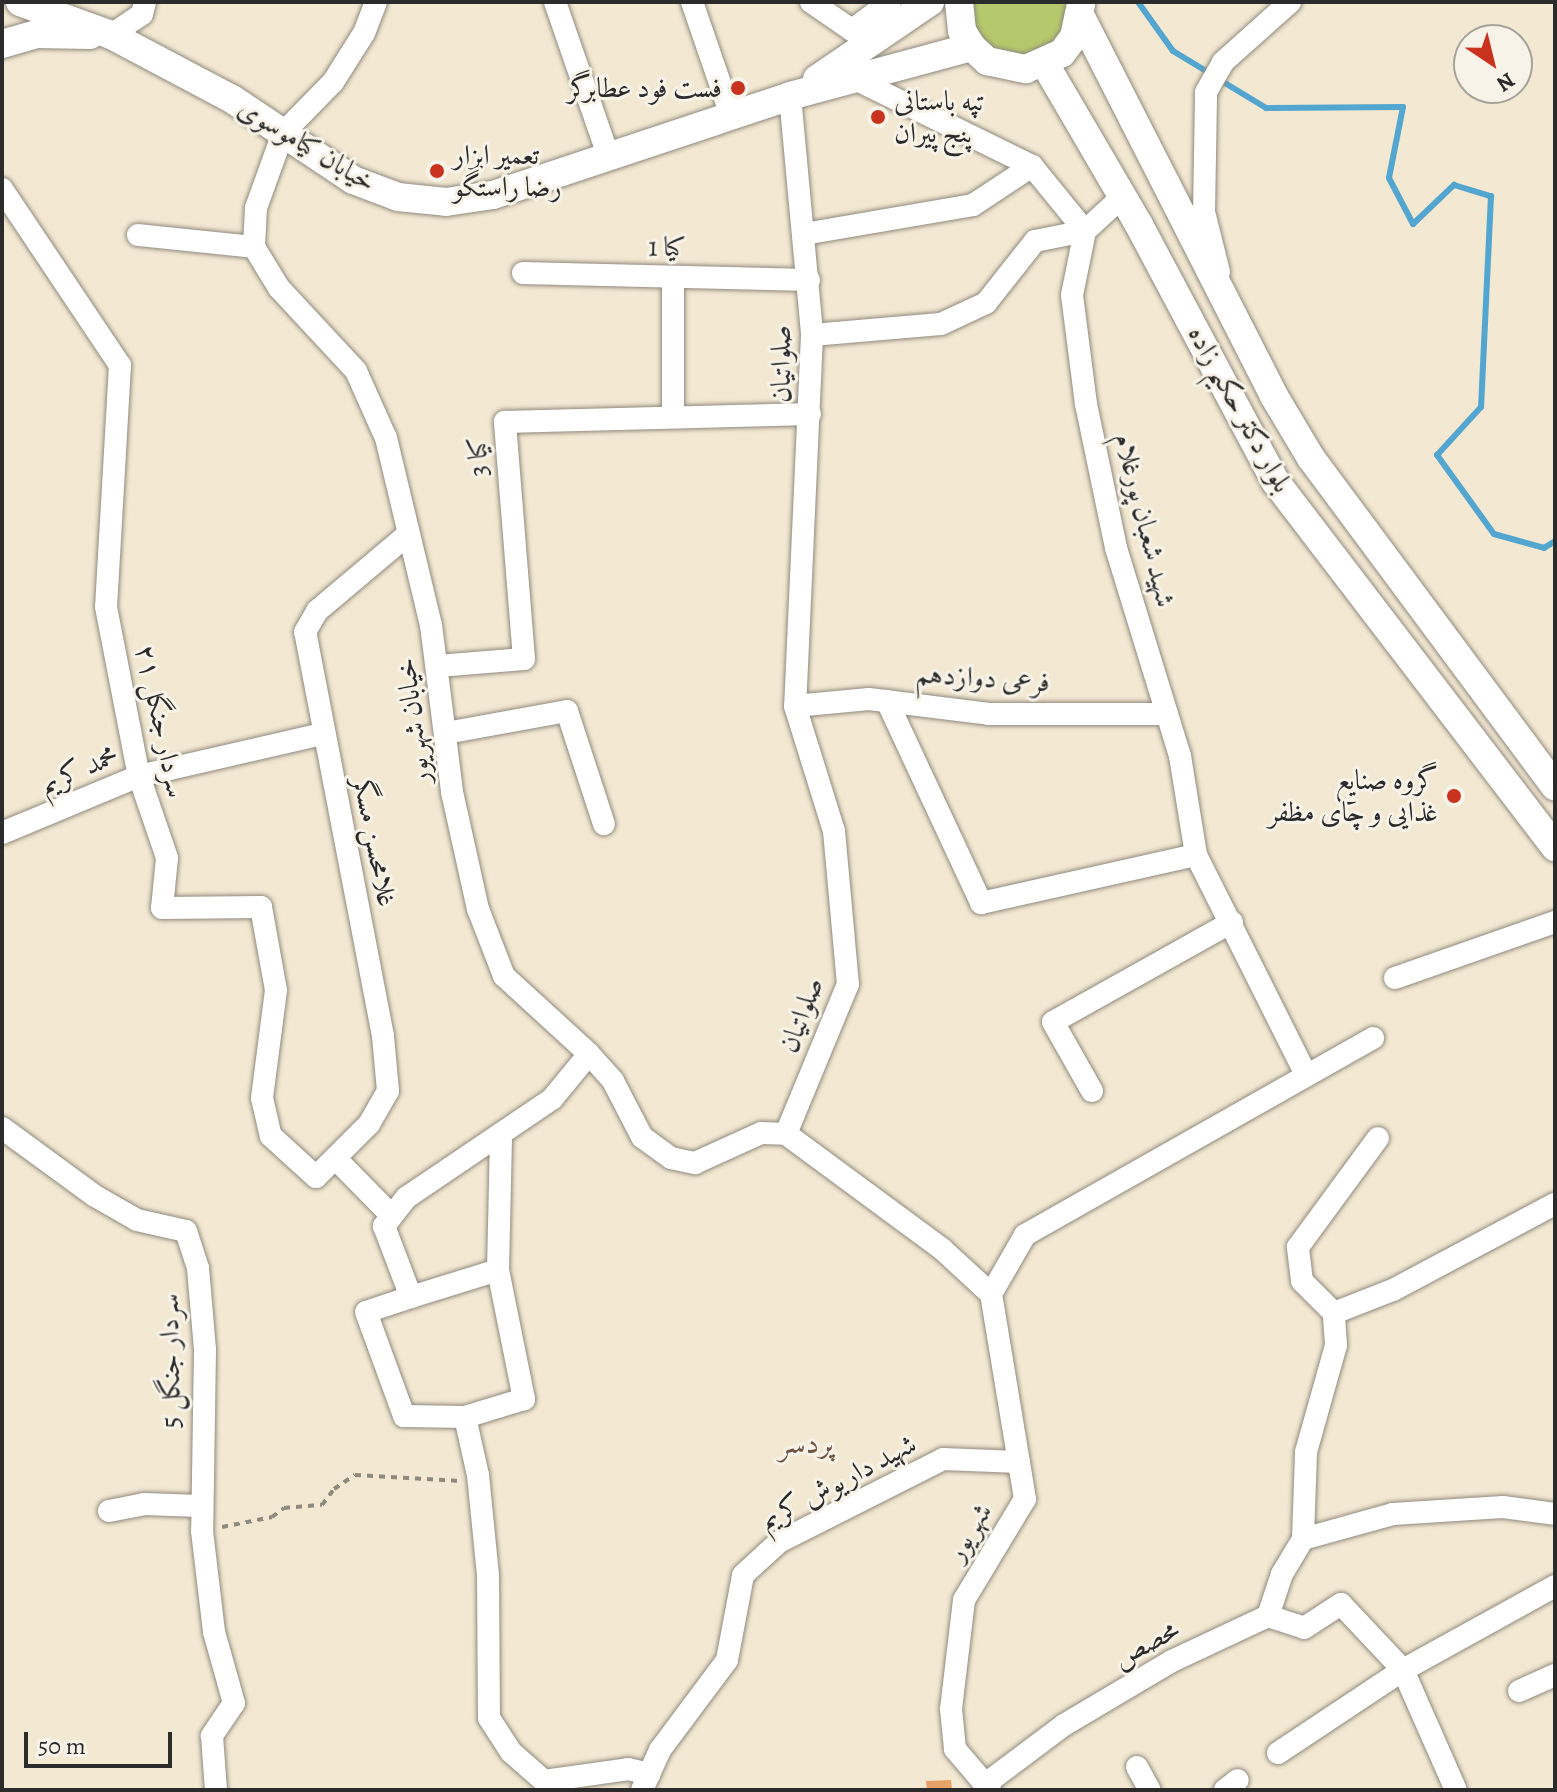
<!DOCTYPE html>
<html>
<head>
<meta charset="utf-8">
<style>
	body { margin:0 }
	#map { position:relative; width:1557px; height:1792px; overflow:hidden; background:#f3e8d2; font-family:Alegreya,Amiri,serif }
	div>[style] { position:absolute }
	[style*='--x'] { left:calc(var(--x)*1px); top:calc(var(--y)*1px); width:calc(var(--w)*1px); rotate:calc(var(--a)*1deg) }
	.green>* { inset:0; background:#b6c86c }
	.stream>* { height:6px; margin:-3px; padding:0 3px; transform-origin:3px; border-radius:3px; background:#53a6cf }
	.building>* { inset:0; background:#e7a269 }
	.path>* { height:4px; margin-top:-2px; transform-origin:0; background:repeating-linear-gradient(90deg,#8f8a7e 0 6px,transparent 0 12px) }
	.roads { filter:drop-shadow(0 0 2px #8f8a7e) drop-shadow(0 0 2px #8f8a7e) }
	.minor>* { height:22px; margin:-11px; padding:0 11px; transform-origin:11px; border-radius:11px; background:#fff }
	.major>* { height:28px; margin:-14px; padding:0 14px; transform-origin:14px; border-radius:14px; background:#fff }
	.dots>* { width:22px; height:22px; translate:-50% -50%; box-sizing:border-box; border:4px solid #f7f3e8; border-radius:50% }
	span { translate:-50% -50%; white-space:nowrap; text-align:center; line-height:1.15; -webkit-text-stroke:6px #f7f3e8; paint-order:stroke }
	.poi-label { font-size:28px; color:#2b2b2b }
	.right { translate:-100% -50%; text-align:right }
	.left { translate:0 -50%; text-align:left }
	.street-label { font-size:28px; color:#2b2b2b }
	.neighbourhood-label { font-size:30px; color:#6d5541 }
	.frame { position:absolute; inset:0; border:4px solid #2b2b2b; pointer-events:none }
	.north { position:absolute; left:1453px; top:24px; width:80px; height:80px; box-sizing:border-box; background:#f7f3e8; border:2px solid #a5a39c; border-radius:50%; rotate:145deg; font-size:22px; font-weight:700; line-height:32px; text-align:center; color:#2b2b2b }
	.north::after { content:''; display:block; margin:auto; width:28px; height:36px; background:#c8321e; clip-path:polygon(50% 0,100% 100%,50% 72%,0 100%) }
	.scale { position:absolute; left:24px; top:1732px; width:148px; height:36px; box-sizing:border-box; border:4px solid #2b2b2b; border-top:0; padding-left:10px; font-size:24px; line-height:28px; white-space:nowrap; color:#2b2b2b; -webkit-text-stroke:6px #f7f3e8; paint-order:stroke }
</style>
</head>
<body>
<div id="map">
	<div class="green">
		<div style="clip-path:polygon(966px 2px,1072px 2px,1060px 42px,1010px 60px,978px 42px)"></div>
	</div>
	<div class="stream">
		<div style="--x:1138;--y:2;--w:60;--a:54.5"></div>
		<div style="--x:1173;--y:51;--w:44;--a:31.2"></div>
		<div style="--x:1220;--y:80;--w:54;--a:31.3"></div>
		<div style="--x:1266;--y:108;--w:137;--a:-0.4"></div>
		<div style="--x:1403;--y:107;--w:72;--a:101.2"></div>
		<div style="--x:1389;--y:178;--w:52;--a:62.4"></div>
		<div style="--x:1413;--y:224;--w:57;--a:-43.6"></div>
		<div style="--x:1454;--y:185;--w:39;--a:17"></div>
		<div style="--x:1491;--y:196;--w:211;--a:92.7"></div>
		<div style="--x:1481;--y:407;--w:65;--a:132.5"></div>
		<div style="--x:1437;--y:455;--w:97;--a:54.2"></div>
		<div style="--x:1494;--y:534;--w:52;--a:15.6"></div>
		<div style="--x:1544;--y:548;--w:13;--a:-32"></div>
	</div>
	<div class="building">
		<div style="clip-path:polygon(951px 1780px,952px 1790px,927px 1790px,926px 1781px)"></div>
	</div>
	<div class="path">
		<div style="--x:222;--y:1527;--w:51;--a:-11.3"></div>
		<div style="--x:272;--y:1517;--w:15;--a:-37"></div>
		<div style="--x:284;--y:1508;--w:38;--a:-5"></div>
		<div style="--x:322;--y:1505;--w:20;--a:-53"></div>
		<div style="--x:334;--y:1489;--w:25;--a:-34"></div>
		<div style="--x:355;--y:1475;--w:106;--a:3.2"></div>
	</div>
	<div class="roads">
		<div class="minor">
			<div style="--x:376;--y:2;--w:33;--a:111"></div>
			<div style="--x:364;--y:33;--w:58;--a:122.3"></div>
			<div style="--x:333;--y:82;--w:71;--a:134.4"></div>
			<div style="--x:283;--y:133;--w:80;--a:109.8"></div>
			<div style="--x:256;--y:208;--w:39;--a:93"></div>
			<div style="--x:254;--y:247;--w:48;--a:58.6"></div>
			<div style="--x:279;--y:288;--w:113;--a:47.1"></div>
			<div style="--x:356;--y:371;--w:73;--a:65.9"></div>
			<div style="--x:386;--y:438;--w:192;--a:76.5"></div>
			<div style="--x:431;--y:625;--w:168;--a:82.8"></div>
			<div style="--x:452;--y:792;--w:120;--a:77.5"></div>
			<div style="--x:478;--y:909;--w:72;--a:68.8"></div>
			<div style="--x:504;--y:976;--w:115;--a:42.5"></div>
			<div style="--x:589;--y:1054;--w:36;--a:48"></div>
			<div style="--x:613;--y:1081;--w:63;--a:62.6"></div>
			<div style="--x:642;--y:1137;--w:36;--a:36"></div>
			<div style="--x:671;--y:1158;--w:25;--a:12"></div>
			<div style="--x:695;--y:1163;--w:72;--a:-24.4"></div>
			<div style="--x:761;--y:1133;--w:25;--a:2"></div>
			<div style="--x:555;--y:2;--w:165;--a:70.9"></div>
			<div style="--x:692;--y:2;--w:123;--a:71"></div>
			<div style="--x:811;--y:2;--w:74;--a:34.5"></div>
			<div style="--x:852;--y:30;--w:47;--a:-36.4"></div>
			<div style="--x:111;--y:35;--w:37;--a:-34"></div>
			<div style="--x:142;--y:14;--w:12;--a:-76"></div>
			<div style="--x:853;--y:78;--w:199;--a:26.2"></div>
			<div style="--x:1032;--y:166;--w:84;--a:50.8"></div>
			<div style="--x:790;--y:96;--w:240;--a:84.7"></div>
			<div style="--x:812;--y:335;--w:371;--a:92.6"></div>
			<div style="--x:795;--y:706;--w:131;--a:72.7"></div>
			<div style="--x:834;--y:831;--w:154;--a:84.8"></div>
			<div style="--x:848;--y:984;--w:162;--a:112.5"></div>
			<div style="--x:786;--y:1134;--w:194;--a:36.4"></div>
			<div style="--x:942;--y:1249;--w:67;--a:42.6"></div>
			<div style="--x:991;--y:1294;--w:68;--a:-60"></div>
			<div style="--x:1025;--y:1235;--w:400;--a:-29.5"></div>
			<div style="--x:2;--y:189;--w:212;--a:56.2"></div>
			<div style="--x:120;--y:365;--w:242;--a:93.3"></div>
			<div style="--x:106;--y:607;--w:172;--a:79"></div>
			<div style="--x:139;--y:776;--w:87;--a:71.1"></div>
			<div style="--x:167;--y:858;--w:50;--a:95.7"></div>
			<div style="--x:162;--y:908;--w:99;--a:-0.6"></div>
			<div style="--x:261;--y:907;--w:84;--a:79.8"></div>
			<div style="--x:276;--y:990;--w:109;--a:97.4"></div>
			<div style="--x:262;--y:1098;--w:39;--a:77"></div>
			<div style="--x:271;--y:1136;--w:61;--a:42.3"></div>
			<div style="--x:316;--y:1177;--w:75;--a:-45"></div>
			<div style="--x:369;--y:1124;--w:38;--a:-60"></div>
			<div style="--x:388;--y:1091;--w:55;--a:-95.2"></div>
			<div style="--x:383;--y:1036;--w:411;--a:-100.9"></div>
			<div style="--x:305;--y:632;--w:24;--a:-60"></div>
			<div style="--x:317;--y:611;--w:116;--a:-40.1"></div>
			<div style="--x:1085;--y:231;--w:65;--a:101.5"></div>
			<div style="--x:1072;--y:295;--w:110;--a:82.7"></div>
			<div style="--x:1086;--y:404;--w:147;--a:78.2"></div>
			<div style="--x:1116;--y:548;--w:218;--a:72.9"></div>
			<div style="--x:1180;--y:756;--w:100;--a:80.8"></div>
			<div style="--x:1196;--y:855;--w:246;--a:63.4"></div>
			<div style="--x:1085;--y:231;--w:50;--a:-42.6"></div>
			<div style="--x:804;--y:234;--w:171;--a:-9.7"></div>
			<div style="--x:973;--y:205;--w:71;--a:-33.5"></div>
			<div style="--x:138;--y:235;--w:117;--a:5.9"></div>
			<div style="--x:1219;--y:272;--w:62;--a:-104"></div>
			<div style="--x:1204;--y:212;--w:120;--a:-89"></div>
			<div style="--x:1206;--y:92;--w:34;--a:-60"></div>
			<div style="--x:1223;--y:62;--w:90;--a:-41.8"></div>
			<div style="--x:523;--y:273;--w:286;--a:1.4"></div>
			<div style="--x:673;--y:277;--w:139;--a:90"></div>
			<div style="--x:812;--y:335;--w:129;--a:-4.9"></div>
			<div style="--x:941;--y:324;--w:50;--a:-25"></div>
			<div style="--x:986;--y:303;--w:79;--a:-51.7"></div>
			<div style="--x:1035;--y:241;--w:51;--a:-11.3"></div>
			<div style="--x:438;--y:666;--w:86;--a:-4.7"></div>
			<div style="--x:524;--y:659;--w:238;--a:-94.6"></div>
			<div style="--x:505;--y:422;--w:305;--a:-1.5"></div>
			<div style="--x:887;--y:701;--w:223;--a:65"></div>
			<div style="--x:981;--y:903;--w:220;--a:-12.6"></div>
			<div style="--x:795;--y:706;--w:74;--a:-5.4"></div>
			<div style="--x:869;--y:699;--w:121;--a:7.1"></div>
			<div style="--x:989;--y:714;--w:178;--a:0"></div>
			<div style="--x:446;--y:733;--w:123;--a:-10.3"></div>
			<div style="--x:567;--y:711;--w:119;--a:71.9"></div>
			<div style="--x:2;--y:833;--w:148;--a:-22.6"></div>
			<div style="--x:139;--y:776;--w:188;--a:-12.9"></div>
			<div style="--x:1395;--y:978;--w:170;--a:-19.3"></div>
			<div style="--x:589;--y:1054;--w:58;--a:129.4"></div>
			<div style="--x:552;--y:1099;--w:176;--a:145.9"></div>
			<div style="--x:406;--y:1198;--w:36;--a:128"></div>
			<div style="--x:384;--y:1226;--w:76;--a:69.2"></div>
			<div style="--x:411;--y:1297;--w:91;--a:-17.2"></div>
			<div style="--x:498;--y:1270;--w:132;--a:78.6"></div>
			<div style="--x:524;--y:1399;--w:62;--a:163"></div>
			<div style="--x:465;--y:1417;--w:59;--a:77.4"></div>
			<div style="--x:478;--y:1475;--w:101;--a:84.3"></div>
			<div style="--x:488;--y:1576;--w:142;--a:89.6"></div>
			<div style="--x:489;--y:1718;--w:40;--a:57.1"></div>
			<div style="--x:511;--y:1752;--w:44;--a:41.3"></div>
			<div style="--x:544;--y:1781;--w:85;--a:-8.1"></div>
			<div style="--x:628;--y:1769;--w:22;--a:13"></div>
			<div style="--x:1092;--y:1091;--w:79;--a:-119.5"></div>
			<div style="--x:1053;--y:1022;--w:205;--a:-29.2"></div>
			<div style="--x:2;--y:1128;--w:115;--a:36.2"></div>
			<div style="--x:95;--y:1196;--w:48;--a:29.7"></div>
			<div style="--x:137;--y:1220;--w:50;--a:12.7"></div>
			<div style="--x:186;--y:1231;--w:39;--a:72"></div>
			<div style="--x:198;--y:1268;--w:82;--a:85.1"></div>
			<div style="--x:205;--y:1350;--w:181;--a:90.9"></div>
			<div style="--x:202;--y:1531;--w:102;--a:83.2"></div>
			<div style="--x:214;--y:1632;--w:74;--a:74.3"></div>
			<div style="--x:234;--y:1703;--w:40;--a:124"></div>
			<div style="--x:212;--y:1736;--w:54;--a:85.8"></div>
			<div style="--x:335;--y:1158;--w:81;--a:45.5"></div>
			<div style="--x:498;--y:1270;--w:131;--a:-88.7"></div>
			<div style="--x:411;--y:1297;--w:47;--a:161.6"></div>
			<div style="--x:366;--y:1312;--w:111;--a:69.9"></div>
			<div style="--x:404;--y:1416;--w:61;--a:0.9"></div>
			<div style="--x:1334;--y:1313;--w:63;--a:-21.3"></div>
			<div style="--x:1393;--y:1290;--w:183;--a:-28"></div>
			<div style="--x:109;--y:1511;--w:36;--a:-11"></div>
			<div style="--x:144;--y:1504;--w:57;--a:2"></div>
			<div style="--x:1303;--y:1539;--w:93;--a:-15.5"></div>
			<div style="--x:1393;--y:1514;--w:110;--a:-3.6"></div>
			<div style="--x:1503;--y:1507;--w:52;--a:7.7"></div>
			<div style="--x:1268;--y:1616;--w:38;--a:18"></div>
			<div style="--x:1304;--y:1628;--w:44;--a:-33"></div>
			<div style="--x:1341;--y:1604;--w:91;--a:46.8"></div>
			<div style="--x:1403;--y:1670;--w:131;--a:66.2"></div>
			<div style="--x:1519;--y:1691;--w:39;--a:-24"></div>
			<div style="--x:1278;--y:1753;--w:150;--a:-33.6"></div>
			<div style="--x:1403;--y:1670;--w:174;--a:-28.9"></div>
			<div style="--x:1137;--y:1767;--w:26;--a:61"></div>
			<div style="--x:988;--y:1782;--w:95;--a:-36.9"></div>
			<div style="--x:1064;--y:1725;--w:126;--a:-30.7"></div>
			<div style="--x:1172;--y:1661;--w:106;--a:-25.1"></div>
			<div style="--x:1268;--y:1616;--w:44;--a:-71.6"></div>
			<div style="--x:1282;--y:1574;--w:41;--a:-59"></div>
			<div style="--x:1303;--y:1539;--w:87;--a:-88"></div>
			<div style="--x:1306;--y:1452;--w:111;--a:-74.3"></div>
			<div style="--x:1336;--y:1345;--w:32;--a:-94"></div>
			<div style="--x:1334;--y:1313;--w:45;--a:-135"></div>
			<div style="--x:1302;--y:1281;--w:34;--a:-97"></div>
			<div style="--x:1298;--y:1247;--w:135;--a:-53.7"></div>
			<div style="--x:642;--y:1790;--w:44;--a:-65.8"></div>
			<div style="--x:660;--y:1750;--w:112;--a:-53.3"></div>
			<div style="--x:727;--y:1660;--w:86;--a:-79.3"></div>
			<div style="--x:743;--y:1575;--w:49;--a:-42.5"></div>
			<div style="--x:779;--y:1542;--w:184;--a:-26.8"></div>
			<div style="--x:943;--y:1459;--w:76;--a:2.3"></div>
			<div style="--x:990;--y:1790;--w:54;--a:-130.5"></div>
			<div style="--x:955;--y:1749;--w:40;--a:-95.7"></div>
			<div style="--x:951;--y:1709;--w:110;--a:-83.2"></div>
			<div style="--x:964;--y:1600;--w:118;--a:-58.9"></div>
			<div style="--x:1025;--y:1499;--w:208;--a:-99.4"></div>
			<div style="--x:1225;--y:1790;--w:16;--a:-38"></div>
		</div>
		<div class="major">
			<div style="--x:20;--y:2;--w:97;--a:19.9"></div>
			<div style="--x:111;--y:35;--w:137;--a:27.9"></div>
			<div style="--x:232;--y:99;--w:146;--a:33.8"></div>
			<div style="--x:353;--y:180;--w:48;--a:20.7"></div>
			<div style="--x:398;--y:197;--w:48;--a:5.9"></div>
			<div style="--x:446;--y:202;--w:48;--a:-8.5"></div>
			<div style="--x:493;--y:195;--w:313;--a:-18.4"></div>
			<div style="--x:790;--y:96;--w:188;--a:-15.1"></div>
			<div style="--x:959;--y:2;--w:29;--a:84"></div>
			<div style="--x:962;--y:31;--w:19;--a:58"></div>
			<div style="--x:972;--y:47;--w:21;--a:43"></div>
			<div style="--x:987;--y:61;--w:40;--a:12"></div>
			<div style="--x:1026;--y:69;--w:39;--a:-24"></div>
			<div style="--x:1062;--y:53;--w:20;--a:-53"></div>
			<div style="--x:1074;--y:37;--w:34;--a:-78"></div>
			<div style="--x:1081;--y:17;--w:425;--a:63"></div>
			<div style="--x:1274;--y:396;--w:72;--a:59.2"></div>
			<div style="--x:1311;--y:458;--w:409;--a:53.4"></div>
			<div style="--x:2;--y:44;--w:36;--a:-16"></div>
			<div style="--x:37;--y:34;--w:53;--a:1.1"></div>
			<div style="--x:1045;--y:64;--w:186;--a:59.7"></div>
			<div style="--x:1139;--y:225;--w:290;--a:62"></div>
			<div style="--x:1275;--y:481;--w:461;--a:52.6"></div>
			<div style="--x:817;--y:79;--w:137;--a:-34.3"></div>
		</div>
	</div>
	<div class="dots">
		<div style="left:738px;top:88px;background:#c8321e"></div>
		<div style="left:878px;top:117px;background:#c8321e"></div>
		<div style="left:437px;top:171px;background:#c8321e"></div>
		<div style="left:1454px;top:796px;background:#c8321e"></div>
	</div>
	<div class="poi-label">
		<span class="right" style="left:722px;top:88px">فست فود عطابرگر</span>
		<span class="left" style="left:894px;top:117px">تپه باستانی<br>پنج پیران</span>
		<span class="left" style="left:453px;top:171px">تعمیر ابزار<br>رضا راستگو</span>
		<span class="right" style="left:1438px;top:796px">گروه صنایع<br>غذایی و چای مظفر</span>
	</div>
	<div class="street-label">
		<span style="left:307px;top:145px;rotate:31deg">خیابان کیاموسوی</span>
		<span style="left:667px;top:247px;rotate:1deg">کیا 1</span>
		<span style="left:781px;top:364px;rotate:-90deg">صلواتیان</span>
		<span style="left:1240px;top:409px;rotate:61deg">بلوار دکتر حکیم زاده</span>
		<span style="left:478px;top:457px;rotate:-94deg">کیا 3</span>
		<span style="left:1145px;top:520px;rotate:76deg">شهید شعبان پورغلام</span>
		<span style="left:983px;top:678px;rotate:4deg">فرعی دوازدهم</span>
		<span style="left:161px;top:721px;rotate:78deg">سردار جنگل ۲۱</span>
		<span style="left:413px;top:721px;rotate:-97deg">خیابان شهریور</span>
		<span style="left:79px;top:770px;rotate:-24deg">محمد کریم</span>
		<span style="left:375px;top:842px;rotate:79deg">غلامحسن مسگر</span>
		<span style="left:801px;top:1015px;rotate:-69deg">صلواتیان</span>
		<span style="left:170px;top:1361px;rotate:-91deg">سردار جنگل 5</span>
		<span style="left:838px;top:1482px;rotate:-28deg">شهید داریوش کریم</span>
		<span style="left:969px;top:1532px;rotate:-59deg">شهریور</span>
		<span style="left:1146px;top:1644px;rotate:-29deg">محصص</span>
	</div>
	<div class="neighbourhood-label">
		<span style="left:806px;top:1443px">پردسر</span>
	</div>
	<div class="frame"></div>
	<div class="north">N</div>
	<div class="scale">50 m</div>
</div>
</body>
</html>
